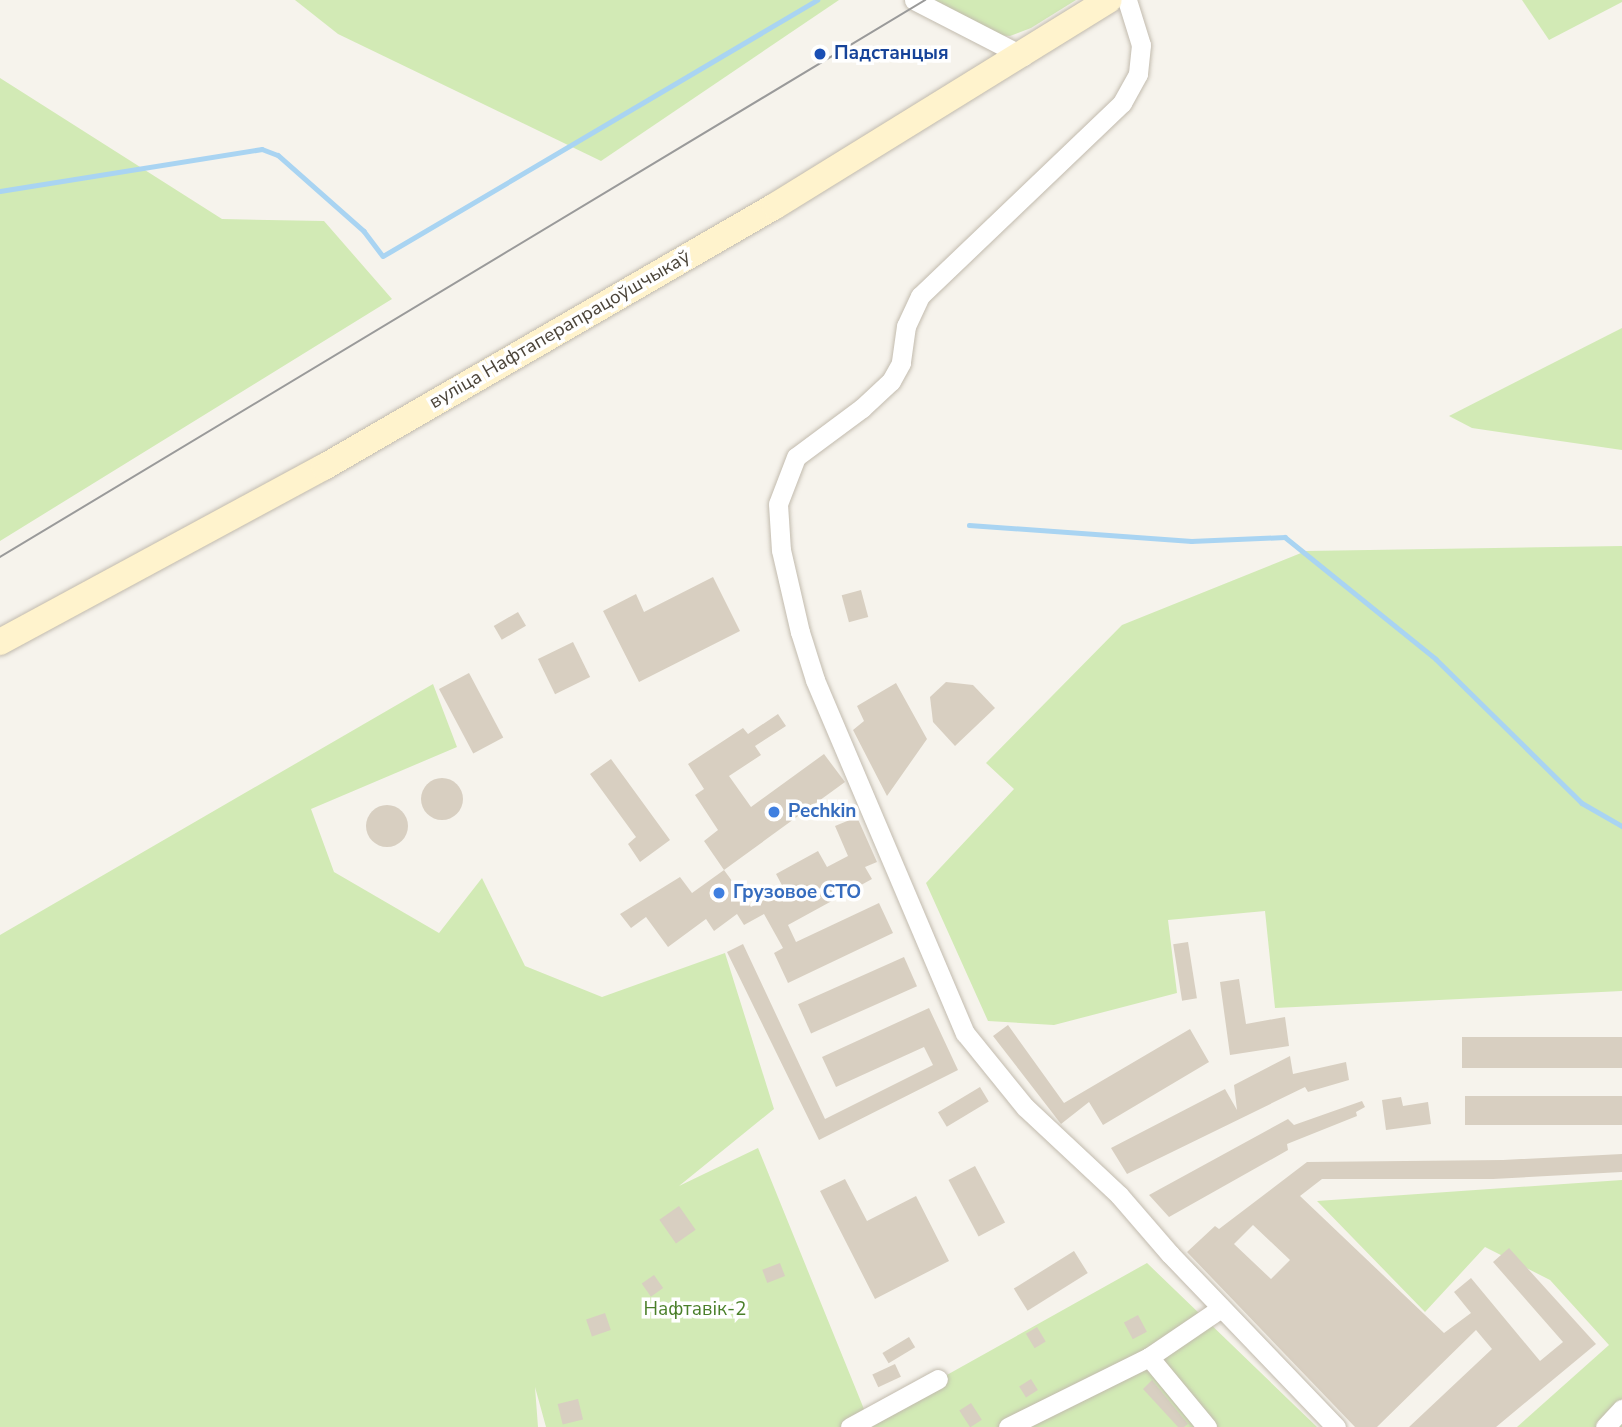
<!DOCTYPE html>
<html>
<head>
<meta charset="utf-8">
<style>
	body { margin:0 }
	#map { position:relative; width:1622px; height:1427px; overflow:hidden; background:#f6f3ec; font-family:"Nunito Sans",sans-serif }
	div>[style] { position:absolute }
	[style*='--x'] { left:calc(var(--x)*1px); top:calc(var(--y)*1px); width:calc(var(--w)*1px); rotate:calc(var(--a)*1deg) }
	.green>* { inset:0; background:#d2eab5 }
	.stream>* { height:4.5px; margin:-2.25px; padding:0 2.25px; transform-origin:2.25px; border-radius:2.25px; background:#a9d4f2 }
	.building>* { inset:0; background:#d8cfc1; transform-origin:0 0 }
	.round { border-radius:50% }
	.roads { filter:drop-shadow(0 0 2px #c2bbae) drop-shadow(0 0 2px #c2bbae) }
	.street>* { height:19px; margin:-9.5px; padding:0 9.5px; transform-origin:9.5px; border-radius:9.5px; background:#fff }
	.secondary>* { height:26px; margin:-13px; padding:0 13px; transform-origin:13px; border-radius:13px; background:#fff3cd }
	.tram>* { height:2px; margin:-1px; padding:0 1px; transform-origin:1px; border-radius:1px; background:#9a9a9a }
	.dots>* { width:19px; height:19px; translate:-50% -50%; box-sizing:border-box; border:4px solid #fff; border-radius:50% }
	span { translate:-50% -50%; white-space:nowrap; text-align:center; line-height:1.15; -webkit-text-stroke:7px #fff; paint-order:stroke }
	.transit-label { font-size:19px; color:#164399; font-weight:700 }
	.left { translate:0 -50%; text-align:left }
	.street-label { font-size:19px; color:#4b4439 }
	.shop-label { font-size:19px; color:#366cbe; font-weight:700 }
	.park-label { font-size:19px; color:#4a7f2a }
</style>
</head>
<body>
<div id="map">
	<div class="green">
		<div style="clip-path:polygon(295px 0,839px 0,601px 161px,338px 34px)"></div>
		<div style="clip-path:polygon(937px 0,1076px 0,1031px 28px,1010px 36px,994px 35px,931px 3px)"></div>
		<div style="clip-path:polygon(1522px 0,1622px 0,1622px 2px,1549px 40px)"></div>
		<div style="clip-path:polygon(0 78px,222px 219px,324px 221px,392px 299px,0 541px)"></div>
		<div style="clip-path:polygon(1622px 328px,1622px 450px,1472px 428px,1449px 416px)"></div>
		<div style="clip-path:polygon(1622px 546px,1622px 991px,1275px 1008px,1265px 911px,1168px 920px,1177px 993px,1054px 1025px,988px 1021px,926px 883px,1014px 789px,986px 763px,1122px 625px,1306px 551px)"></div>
		<div style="clip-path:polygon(433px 684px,457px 747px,311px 809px,334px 872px,439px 933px,482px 878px,525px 966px,602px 997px,725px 953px,774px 1109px,679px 1186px,758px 1148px,868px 1419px,1147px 1263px,1317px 1427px,546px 1427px,535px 1387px,538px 1427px,0 1427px,0 935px)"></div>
		<div style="clip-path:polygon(1622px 1180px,1622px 1427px,1517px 1427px,1609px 1345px,1550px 1280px,1485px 1247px,1425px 1312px,1317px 1201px)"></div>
	</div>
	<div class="stream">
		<div style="--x:0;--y:191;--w:265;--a:-9.1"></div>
		<div style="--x:262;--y:149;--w:17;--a:21"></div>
		<div style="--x:278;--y:155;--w:115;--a:41.5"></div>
		<div style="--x:364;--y:231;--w:31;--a:53"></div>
		<div style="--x:383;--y:256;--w:504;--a:-30.53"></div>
		<div style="--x:969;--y:525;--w:223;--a:4.1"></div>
		<div style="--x:1191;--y:541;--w:94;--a:-2.4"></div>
		<div style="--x:1285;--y:537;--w:194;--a:38.9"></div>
		<div style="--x:1436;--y:659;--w:205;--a:44.6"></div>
		<div style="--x:1582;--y:803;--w:46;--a:29.9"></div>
	</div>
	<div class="building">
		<div style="clip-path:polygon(713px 577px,740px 631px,639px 682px,603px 611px,636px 594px,644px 612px)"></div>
		<div style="left:861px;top:590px;width:28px;height:20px;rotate:75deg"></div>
		<div style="left:518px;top:612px;width:16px;height:28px;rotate:60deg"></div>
		<div style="left:573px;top:642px;width:39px;height:39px;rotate:64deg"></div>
		<div style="left:469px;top:673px;width:73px;height:34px;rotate:62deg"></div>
		<div style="clip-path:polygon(946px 682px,973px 685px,995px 708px,955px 746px,933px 722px,930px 697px)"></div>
		<div style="clip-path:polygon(896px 683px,927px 739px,887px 796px,853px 730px,864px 721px,857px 706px)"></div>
		<div style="clip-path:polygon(778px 714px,786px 726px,755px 746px,761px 755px,729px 776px,751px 807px,824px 754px,845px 782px,724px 870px,704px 841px,718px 830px,695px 795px,704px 789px,688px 764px,743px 728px,748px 734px)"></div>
		<div style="clip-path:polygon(611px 759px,670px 840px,640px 862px,628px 844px,636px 837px,590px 774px)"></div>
		<div class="round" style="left:421px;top:778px;width:42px;height:42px"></div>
		<div class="round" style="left:366px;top:805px;width:42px;height:42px"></div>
		<div style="clip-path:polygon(857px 817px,877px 862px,865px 867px,872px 879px,788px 925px,796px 942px,879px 903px,893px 933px,788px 983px,774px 953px,783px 948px,764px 914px,744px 925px,737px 914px,714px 931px,706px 919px,668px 947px,646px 917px,631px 928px,620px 914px,680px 877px,692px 893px,724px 870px,751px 907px,784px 889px,776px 874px,818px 851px,827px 867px,848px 856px,835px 826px)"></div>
		<div style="left:1188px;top:942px;width:57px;height:15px;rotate:81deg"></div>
		<div style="clip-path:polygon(743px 944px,825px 1119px,933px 1065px,924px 1047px,836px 1087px,822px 1057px,929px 1008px,958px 1070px,819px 1140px,727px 952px)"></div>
		<div style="left:904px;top:957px;width:32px;height:116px;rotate:66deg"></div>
		<div style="clip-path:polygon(1239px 979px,1246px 1024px,1285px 1017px,1289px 1046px,1230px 1055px,1220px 982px)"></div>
		<div style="clip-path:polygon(1008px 1025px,1064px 1103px,1190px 1029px,1209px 1062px,1103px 1125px,1089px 1102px,1061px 1124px,993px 1036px)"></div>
		<div style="left:1622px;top:1037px;width:31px;height:160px;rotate:90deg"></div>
		<div style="clip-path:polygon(1290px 1056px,1293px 1074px,1346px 1062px,1349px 1080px,1308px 1092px,1305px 1087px,1127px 1174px,1111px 1148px,1225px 1089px,1237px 1110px,1234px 1085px)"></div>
		<div style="left:980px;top:1087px;width:17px;height:49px;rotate:59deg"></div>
		<div style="left:1622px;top:1096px;width:29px;height:157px;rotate:90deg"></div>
		<div style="clip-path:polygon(1401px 1097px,1403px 1106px,1428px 1102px,1431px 1124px,1386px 1130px,1382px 1100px)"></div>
		<div style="clip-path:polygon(1362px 1101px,1365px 1107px,1356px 1112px,1357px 1116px,1287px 1144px,1288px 1150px,1169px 1217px,1149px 1195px,1288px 1119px,1294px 1125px)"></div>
		<div style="clip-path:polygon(evenodd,1622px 1154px,1622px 1172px,1493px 1179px,1322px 1179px,1300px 1196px,1444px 1333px,1471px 1313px,1454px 1292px,1471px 1278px,1540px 1361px,1563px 1342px,1493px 1262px,1509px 1248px,1596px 1344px,1496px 1427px,1409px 1427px,1492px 1349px,1476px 1330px,1377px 1427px,1355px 1427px,1187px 1252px,1215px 1226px,1219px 1229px,1307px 1162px,1503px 1160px,1622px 1154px,1253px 1225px,1290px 1260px,1271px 1279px,1234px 1244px,1253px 1225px)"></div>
		<div style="left:975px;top:1166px;width:64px;height:30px;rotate:62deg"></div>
		<div style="clip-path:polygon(845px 1179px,867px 1221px,916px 1196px,949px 1261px,875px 1299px,820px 1191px)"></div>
		<div style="left:679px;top:1206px;width:29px;height:24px;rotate:55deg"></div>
		<div style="left:1074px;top:1251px;width:26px;height:71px;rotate:58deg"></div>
		<div style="left:780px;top:1263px;width:14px;height:19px;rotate:69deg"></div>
		<div style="left:654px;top:1275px;width:16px;height:15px;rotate:55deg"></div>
		<div style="left:605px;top:1313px;width:18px;height:20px;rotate:71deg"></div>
		<div style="left:1138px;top:1315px;width:19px;height:16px;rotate:62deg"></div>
		<div style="left:1037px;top:1327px;width:17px;height:13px;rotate:59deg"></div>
		<div style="left:909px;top:1337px;width:12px;height:31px;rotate:59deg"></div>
		<div style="left:895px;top:1364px;width:14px;height:25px;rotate:65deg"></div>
		<div style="left:1031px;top:1379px;width:13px;height:14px;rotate:58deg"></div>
		<div style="clip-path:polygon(1152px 1380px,1188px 1424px,1184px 1427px,1178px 1427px,1143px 1389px)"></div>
		<div style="left:578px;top:1399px;width:21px;height:21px;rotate:76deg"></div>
		<div style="left:971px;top:1403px;width:20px;height:14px;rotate:57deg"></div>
	</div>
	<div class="roads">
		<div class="street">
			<div style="--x:914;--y:0;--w:123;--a:27.2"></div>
			<div style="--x:1127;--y:0;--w:47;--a:72.7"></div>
			<div style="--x:1141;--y:45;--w:29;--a:96"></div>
			<div style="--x:1138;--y:74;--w:33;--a:119"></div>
			<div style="--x:1122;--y:103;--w:279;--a:136.3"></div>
			<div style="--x:920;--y:296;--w:33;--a:115"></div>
			<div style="--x:906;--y:326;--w:37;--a:98"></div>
			<div style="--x:901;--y:363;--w:21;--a:119"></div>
			<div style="--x:891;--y:381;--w:40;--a:137"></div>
			<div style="--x:862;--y:408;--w:82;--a:143.4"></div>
			<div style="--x:796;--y:457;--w:50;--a:111"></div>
			<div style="--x:778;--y:504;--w:46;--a:86.3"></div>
			<div style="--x:781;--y:550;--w:84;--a:77"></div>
			<div style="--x:800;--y:632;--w:50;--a:72.6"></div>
			<div style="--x:815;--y:680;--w:384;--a:67"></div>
			<div style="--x:965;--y:1033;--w:95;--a:51"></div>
			<div style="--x:1025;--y:1107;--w:129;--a:43.1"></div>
			<div style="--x:1119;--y:1195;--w:78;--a:49.2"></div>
			<div style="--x:1170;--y:1254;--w:240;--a:46.2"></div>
			<div style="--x:1149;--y:1357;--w:91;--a:50.4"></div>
			<div style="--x:850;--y:1427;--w:100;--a:-28.6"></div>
			<div style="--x:1008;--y:1427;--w:157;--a:-26.4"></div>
			<div style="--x:1149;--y:1357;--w:87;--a:-34.2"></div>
			<div style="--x:1605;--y:1427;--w:25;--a:-47"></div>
		</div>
		<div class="secondary">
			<div style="--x:0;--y:642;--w:368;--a:-28.4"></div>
			<div style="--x:324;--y:467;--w:521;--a:-30.06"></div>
			<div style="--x:775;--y:206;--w:392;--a:-31.7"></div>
		</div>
	</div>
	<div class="tram">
		<div style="--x:0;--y:557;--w:1080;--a:-31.05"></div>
	</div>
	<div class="dots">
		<div style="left:820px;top:54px;background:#1a4fb4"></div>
		<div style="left:774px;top:812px;background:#3f7fe0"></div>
		<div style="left:719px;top:893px;background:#3f7fe0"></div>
	</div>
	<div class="transit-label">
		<span class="left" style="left:834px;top:54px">Падстанцыя</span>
	</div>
	<div class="street-label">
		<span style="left:560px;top:330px;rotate:-30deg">вуліца Нафтаперапрацоўшчыкаў</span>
	</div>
	<div class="shop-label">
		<span class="left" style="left:788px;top:812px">Pechkin</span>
		<span class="left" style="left:733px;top:893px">Грузовое СТО</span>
	</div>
	<div class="park-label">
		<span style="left:695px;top:1310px">Нафтавік-2</span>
	</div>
</div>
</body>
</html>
